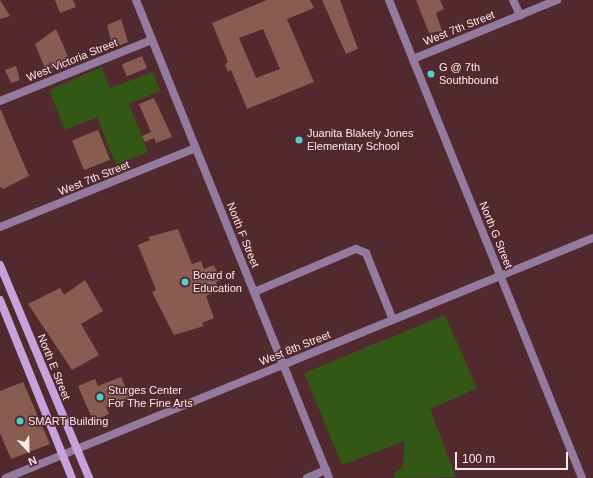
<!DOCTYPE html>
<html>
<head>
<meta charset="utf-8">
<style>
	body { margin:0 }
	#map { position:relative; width:593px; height:478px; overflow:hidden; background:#52292e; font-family:Arial,sans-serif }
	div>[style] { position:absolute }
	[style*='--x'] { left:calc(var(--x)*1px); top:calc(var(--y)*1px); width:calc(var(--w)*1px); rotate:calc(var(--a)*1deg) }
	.green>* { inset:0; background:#335715 }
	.building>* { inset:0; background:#885c51; transform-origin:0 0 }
	.minor>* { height:8px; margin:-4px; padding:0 4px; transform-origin:4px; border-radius:4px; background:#937ba0 }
	.secondary>* { height:8px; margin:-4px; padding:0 4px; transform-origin:4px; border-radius:4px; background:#c7a1db }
	.dots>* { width:11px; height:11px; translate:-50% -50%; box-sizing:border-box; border:2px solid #52292e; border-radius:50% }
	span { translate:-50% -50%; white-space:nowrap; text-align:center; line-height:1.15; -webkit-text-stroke:3px #52292e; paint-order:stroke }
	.street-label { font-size:11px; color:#fee8ea }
	.poi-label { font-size:11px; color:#fee8ea }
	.left { translate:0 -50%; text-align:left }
	.north { position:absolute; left:8px; top:430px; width:40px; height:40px; -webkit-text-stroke:3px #52292e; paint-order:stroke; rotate:158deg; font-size:11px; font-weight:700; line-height:16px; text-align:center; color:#fee8ea }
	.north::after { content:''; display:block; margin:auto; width:14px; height:18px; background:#fee8ea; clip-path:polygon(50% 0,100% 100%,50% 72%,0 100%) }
	.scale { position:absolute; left:455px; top:452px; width:113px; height:18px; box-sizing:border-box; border:2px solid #fee8ea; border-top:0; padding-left:5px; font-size:12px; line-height:14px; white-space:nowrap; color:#fee8ea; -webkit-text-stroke:3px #52292e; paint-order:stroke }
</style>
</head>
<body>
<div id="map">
	<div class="green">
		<div style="clip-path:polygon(102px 67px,110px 88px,153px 72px,160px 91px,129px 104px,148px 152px,116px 165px,97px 117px,65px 130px,49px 90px)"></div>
		<div style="clip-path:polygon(445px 315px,477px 388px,430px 409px,456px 477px,395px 478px,393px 474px,402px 468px,405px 441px,342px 465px,304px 373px)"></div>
	</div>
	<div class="building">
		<div style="clip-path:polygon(0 0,10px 16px,0 19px)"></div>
		<div style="clip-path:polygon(55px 0,73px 0,76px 7px,60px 13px)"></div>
		<div style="clip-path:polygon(evenodd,267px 0,310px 0,314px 8px,287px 19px,314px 82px,247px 109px,231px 70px,228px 72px,225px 64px,228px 62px,212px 23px,267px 0,263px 29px,280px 69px,256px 78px,239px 38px,263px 29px)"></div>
		<div style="clip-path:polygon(322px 0,340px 0,358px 49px,346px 54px)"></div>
		<div style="clip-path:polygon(416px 0,440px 0,444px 9px,436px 13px,442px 31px,429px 33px)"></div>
		<div style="clip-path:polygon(121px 19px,128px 42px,113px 48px,107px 25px)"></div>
		<div style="clip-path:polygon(56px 29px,70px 61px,46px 71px,35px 44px)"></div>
		<div style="left:142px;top:56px;width:13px;height:22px;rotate:67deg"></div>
		<div style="clip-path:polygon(16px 66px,20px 80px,11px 83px,5px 70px)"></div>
		<div style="clip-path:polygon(154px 98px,172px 137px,156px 143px,154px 138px,145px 142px,142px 136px,151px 132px,139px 104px)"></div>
		<div style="clip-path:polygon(0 108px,29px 176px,3px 189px,0 187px)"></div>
		<div style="left:98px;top:130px;width:32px;height:28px;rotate:68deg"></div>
		<div style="clip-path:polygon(178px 229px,192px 264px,201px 261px,204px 269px,214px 265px,220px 281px,216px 282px,219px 290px,206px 296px,214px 318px,202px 323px,204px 326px,174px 335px,152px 292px,156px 290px,138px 245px,150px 240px,148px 237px)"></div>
		<div style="clip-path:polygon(85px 280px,103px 311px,81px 324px,99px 355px,72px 370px,28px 304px,60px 288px,64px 295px)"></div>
		<div style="clip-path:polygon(121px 377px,130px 397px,106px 407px,109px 414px,93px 421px,78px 386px,95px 379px,98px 386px)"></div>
		<div style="clip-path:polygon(23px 382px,50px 444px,11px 459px,0 433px,0 391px)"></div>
	</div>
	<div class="minor">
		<div style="--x:136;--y:0;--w:515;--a:68.01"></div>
		<div style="--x:389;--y:0;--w:515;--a:68.01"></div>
		<div style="--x:513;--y:0;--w:17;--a:65"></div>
		<div style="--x:413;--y:59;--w:156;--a:-22.3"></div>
		<div style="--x:0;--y:101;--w:164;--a:-21.9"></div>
		<div style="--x:0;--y:227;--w:211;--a:-22"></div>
		<div style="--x:254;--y:292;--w:111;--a:-22.9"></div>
		<div style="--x:356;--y:249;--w:11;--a:22"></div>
		<div style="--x:366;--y:253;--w:72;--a:68.1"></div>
		<div style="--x:6;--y:478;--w:634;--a:-22.24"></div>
		<div style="--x:307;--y:478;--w:21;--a:-23"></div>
	</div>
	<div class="secondary">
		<div style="--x:0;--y:265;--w:231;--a:67.3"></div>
		<div style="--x:0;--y:300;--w:192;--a:68"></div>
	</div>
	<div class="dots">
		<div style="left:431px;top:74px;background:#53cdcb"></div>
		<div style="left:299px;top:140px;background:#53cdcb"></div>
		<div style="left:185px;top:282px;background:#53cdcb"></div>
		<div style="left:100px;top:397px;background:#53cdcb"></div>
		<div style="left:20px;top:421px;background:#53cdcb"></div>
	</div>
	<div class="street-label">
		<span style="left:459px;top:28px;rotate:-22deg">West 7th Street</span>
		<span style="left:72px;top:60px;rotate:-22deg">West Victoria Street</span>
		<span style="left:94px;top:178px;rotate:-22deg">West 7th Street</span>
		<span style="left:243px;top:235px;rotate:68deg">North F Street</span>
		<span style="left:496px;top:235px;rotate:68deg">North G Street</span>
		<span style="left:295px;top:348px;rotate:-22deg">West 8th Street</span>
		<span style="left:54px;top:367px;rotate:68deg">North E Street</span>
	</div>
	<div class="poi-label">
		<span class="left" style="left:439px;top:74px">G @ 7th<br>Southbound</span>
		<span class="left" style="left:307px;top:140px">Juanita Blakely Jones<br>Elementary School</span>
		<span class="left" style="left:193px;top:282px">Board of<br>Education</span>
		<span class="left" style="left:108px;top:397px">Sturges Center<br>For The Fine Arts</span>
		<span class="left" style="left:28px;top:421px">SMART Building</span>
	</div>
	<div class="north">N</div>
	<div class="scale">100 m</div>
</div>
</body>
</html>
